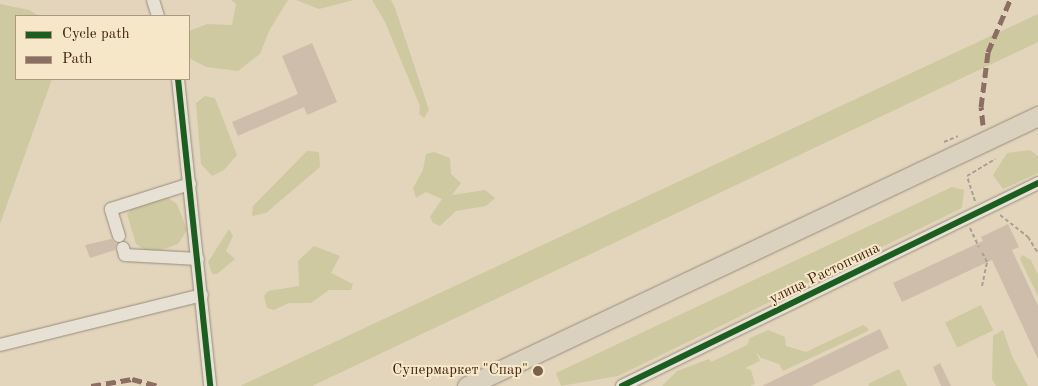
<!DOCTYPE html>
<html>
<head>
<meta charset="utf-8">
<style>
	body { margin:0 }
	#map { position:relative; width:1038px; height:386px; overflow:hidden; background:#e3d5bc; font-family:"Old Standard TT",serif }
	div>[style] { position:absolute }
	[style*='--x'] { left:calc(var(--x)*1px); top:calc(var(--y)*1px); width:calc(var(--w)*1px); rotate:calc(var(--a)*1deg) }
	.green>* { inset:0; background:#cec9a0; transform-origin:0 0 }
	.building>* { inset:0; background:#cebdab }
	.path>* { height:2px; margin-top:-1px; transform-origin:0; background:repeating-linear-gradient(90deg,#a89f94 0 4px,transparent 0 6.5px) }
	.roads { filter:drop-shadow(0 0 1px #978c7c) drop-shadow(0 0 1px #978c7c) }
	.minor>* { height:12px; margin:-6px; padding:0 6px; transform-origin:6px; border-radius:6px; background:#e7e0d4 }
	.highway>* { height:19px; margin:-9.5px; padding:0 9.5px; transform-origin:9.5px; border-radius:9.5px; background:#dbd1bf }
	.quiet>* { height:5px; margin-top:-2.5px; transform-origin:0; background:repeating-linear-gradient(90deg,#8d6e63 0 10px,transparent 0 15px) }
	.cycleway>* { height:6px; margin:-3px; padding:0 3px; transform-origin:3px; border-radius:3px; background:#1b5e20 }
	.dots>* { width:14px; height:14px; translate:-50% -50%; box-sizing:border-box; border:2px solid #f7e7c9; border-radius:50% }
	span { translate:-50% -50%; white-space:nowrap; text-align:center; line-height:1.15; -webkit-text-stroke:4px #f7e7c9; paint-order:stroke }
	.street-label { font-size:15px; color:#3e210d }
	.poi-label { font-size:15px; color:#3e210d }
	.right { translate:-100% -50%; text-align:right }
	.legend { position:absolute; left:15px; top:15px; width:175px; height:65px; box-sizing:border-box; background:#f7e7c9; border:1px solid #ad987e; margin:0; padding:6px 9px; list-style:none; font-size:15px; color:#3e210d }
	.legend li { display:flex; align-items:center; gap:10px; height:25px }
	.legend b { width:25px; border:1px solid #ad987e }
</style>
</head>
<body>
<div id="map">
	<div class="green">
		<div style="clip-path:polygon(231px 0,288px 0,269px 31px,260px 54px,238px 71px,206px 67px,189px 58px,189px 31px,207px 24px,232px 25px,236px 4px)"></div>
		<div style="clip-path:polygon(296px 0,354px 0,319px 9px)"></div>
		<div style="clip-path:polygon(372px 0,391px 0,395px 8px,429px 110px,424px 118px,419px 114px,420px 106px,385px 22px)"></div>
		<div style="clip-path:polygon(0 4px,29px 10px,39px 16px,16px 16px,16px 79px,52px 79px,0 224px)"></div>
		<div style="clip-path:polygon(1038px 14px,1038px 42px,312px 386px,240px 386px)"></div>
		<div style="clip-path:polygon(205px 96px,215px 98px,237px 155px,224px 170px,212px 176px,201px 164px,196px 103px)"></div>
		<div style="clip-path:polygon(1030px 150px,1038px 156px,1038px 173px,1003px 189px,993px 175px,1007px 153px)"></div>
		<div style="clip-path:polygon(307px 151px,319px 152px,320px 167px,266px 213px,252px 216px,253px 206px)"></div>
		<div style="clip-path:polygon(434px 152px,450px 158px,451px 174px,461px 183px,452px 195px,485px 190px,495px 198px,486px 206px,456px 211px,440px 226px,433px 223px,430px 217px,442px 199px,426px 192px,416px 198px,413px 188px,423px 170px,426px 154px)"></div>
		<div style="clip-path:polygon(952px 187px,964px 190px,962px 208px,618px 376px,561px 386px,556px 373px)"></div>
		<div style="clip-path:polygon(165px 196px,177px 204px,187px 230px,178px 244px,161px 250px,146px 251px,136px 244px,127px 214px,135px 205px)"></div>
		<div style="clip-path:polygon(229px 229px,233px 236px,226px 251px,235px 259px,217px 274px,212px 274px,208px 262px)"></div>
		<div style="clip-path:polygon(314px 246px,340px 256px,331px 273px,353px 284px,351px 290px,329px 290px,311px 303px,289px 303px,274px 310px,267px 308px,264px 296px,268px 291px,299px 286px,298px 261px)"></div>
		<div style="clip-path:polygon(1022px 255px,1031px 260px,1038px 275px,1038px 296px,1020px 259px)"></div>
		<div style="left:981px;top:305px;width:28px;height:40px;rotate:64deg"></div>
		<div style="clip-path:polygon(863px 325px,869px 329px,866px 332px,783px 371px,779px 364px,761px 358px,756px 352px,760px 361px,745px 368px,751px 370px,755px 384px,750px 386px,662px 386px,677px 371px,709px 359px,711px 362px,747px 345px,750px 338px,768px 330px,785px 337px,786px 346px,806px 352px)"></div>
		<div style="clip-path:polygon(1003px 330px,1012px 356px,1028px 386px,996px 386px,992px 379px,993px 336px)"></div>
		<div style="clip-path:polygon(899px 369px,907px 386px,869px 386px,868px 384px)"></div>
	</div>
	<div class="building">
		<div style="clip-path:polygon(312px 43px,337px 102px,307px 115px,304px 107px,238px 136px,232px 122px,298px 94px,282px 56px)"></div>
		<div style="clip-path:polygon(1008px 224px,1019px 247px,1012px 250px,1038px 306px,1038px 359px,992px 260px,902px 302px,893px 283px,983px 241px,981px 237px)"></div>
		<div style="clip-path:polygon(111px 239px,116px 244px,115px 250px,90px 258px,85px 245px)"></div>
		<div style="clip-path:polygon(880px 329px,889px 348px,811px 386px,762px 386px)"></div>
		<div style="clip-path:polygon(940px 363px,951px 386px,941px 386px,933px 367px)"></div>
	</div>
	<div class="path">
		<div style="--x:944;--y:142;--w:15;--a:-23"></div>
		<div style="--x:975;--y:201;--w:26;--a:-108"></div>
		<div style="--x:967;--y:176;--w:33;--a:-31"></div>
		<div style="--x:1000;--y:215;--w:36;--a:38"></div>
		<div style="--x:1028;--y:237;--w:19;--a:58"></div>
		<div style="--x:970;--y:228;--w:21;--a:65"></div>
		<div style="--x:982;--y:286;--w:25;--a:-78"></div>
		<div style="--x:987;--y:262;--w:11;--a:-117"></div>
	</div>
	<div class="roads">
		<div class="minor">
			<div style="--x:153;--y:0;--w:17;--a:73"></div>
			<div style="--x:178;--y:79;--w:309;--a:84"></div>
			<div style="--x:119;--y:236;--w:28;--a:-107"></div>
			<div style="--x:111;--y:209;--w:83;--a:-17.6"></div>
			<div style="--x:123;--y:248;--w:7;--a:74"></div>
			<div style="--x:125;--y:255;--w:73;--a:3.1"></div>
			<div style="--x:0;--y:345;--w:208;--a:-13.9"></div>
			<div style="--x:622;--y:386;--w:463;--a:-26"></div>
		</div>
		<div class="highway">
			<div style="--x:467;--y:386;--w:632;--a:-25.31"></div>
		</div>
	</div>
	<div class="quiet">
		<div style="--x:983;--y:125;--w:18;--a:-96"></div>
		<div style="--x:981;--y:107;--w:55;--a:-82.7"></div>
		<div style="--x:988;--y:52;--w:56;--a:-67.1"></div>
		<div style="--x:91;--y:386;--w:42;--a:-9.7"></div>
		<div style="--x:132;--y:379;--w:28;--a:15"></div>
	</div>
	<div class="cycleway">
		<div style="--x:178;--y:79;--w:309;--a:84"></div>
		<div style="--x:622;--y:386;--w:463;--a:-26"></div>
	</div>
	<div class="dots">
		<div style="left:538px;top:371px;background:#78604a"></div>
	</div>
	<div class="street-label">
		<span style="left:825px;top:274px;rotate:-26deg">улица Растопчина</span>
	</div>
	<div class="poi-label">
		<span class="right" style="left:528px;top:371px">Супермаркет "Спар"</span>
	</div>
	<ul class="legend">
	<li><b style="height:6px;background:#1b5e20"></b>Cycle path</li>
	<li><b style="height:6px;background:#8d6e63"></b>Path</li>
	</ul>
</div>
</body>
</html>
